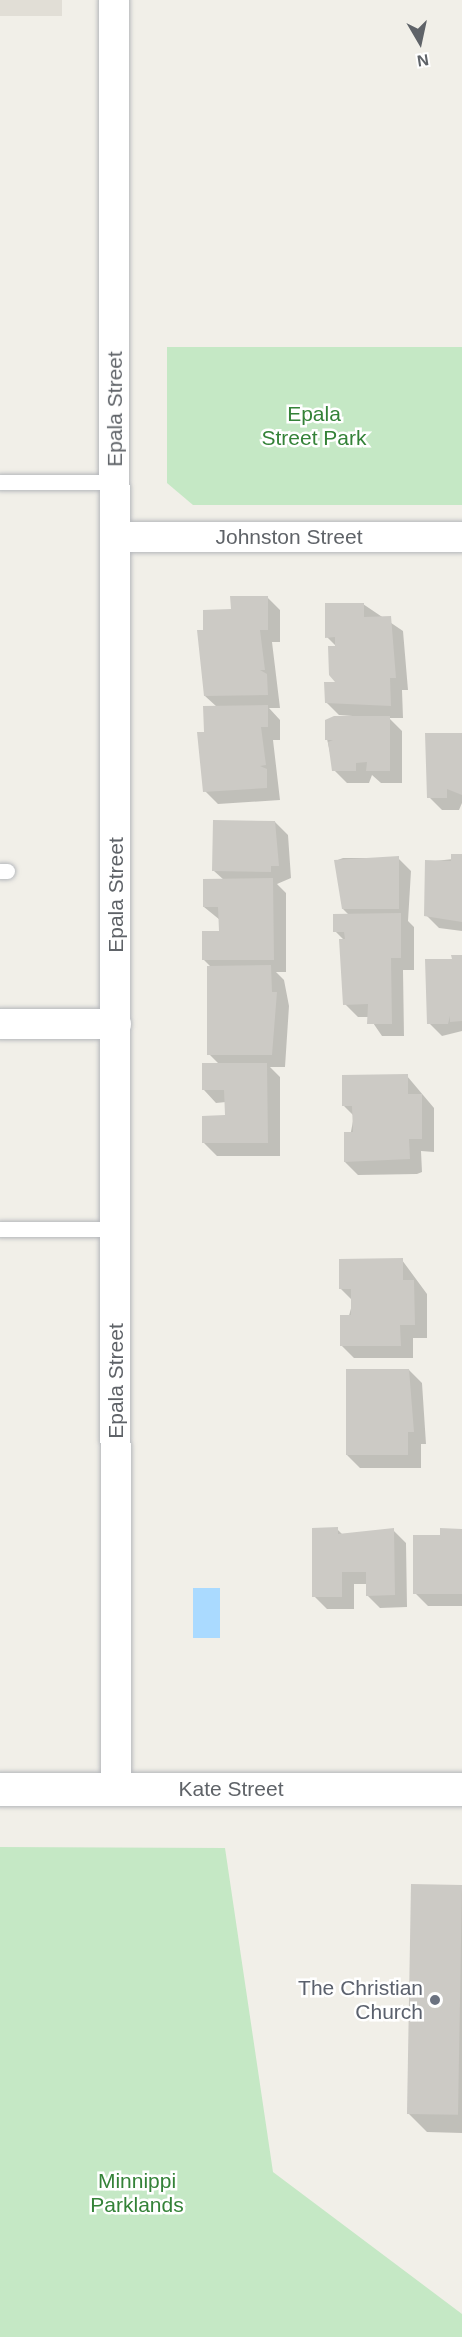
<!DOCTYPE html>
<html>
<head>
<meta charset="utf-8">
<style>
	body { margin:0 }
	#map { position:relative; width:462px; height:2337px; overflow:hidden; background:#f1efe8; font-family:Helvetica,sans-serif }
	div>[style] { position:absolute }
	[style*='--x'] { left:calc(var(--x)*1px); top:calc(var(--y)*1px); width:calc(var(--w)*1px); rotate:calc(var(--a)*1deg) }
	.education>* { inset:0; background:#e1ded6; transform-origin:0 0 }
	.green>* { inset:0; background:#c5e8c5 }
	.water>* { inset:0; background:#aadaff; transform-origin:0 0 }
	.shadow>* { inset:0; background:#0003 }
	.building>* { inset:0; background:#cccac5; transform-origin:0 0 }
	.roads { filter:drop-shadow(0 0 2px #b5b8bc) drop-shadow(0 0 2px #b5b8bc) }
	.lane>* { height:15px; margin:-7.5px; padding:0 7.5px; transform-origin:7.5px; border-radius:7.5px; background:#fff }
	.street>* { height:30px; margin:-15px; padding:0 15px; transform-origin:15px; border-radius:15px; background:#fff }
	.secondary>* { height:33px; margin:-16.5px; padding:0 16.5px; transform-origin:16.5px; border-radius:16.5px; background:#fff }
	.dots>* { width:16px; height:16px; translate:-50% -50%; box-sizing:border-box; border:3px solid #fff; border-radius:50% }
	span { translate:-50% -50%; white-space:nowrap; text-align:center; line-height:1.15; -webkit-text-stroke:5px #fff; paint-order:stroke }
	.street-label { font-size:21px; color:#5f6368 }
	.park-label { font-size:21px; color:#348238 }
	.worship-label { font-size:21px; color:#5b616d }
	.right { translate:-100% -50%; text-align:right }
	.north { position:absolute; left:390px; top:12px; width:60px; height:60px; -webkit-text-stroke:4px #fff; paint-order:stroke; rotate:171deg; font-size:16px; font-weight:700; line-height:24px; text-align:center; color:#5f6368 }
	.north::after { content:''; display:block; margin:auto; width:21px; height:27px; background:#5f6368; clip-path:polygon(50% 0,100% 100%,50% 72%,0 100%) }
</style>
</head>
<body>
<div id="map">
	<div class="education">
		<div style="left:0;top:0;width:62px;height:16px"></div>
	</div>
	<div class="green">
		<div style="clip-path:polygon(167px 347px,462px 347px,462px 505px,193px 505px,167px 483px)"></div>
		<div style="clip-path:polygon(0 1847px,225px 1848px,273px 2172px,462px 2314px,462px 2337px,0 2337px)"></div>
	</div>
	<div class="water">
		<div style="left:193px;top:1588px;width:27px;height:50px"></div>
	</div>
	<div class="shadow">
		<div style="clip-path:polygon(267px 597px,280px 610px,280px 642px,272px 642px,280px 708px,269px 708px,280px 720px,280px 740px,273px 740px,280px 800px,218px 804px,205px 791px,205px 734px,217px 707px,205px 696px,205px 632px,232px 611px)"></div>
		<div style="clip-path:polygon(363px 604px,403px 631px,408px 690px,402px 690px,403px 718px,389px 718px,402px 731px,402px 783px,381px 783px,372px 775px,369px 783px,347px 783px,334px 770px,327px 739px,366px 717px,339px 715px,326px 702px,338px 683px,337px 647px,327px 637px)"></div>
		<div style="clip-path:polygon(462px 735px,462px 803px,459px 810px,442px 810px,429px 797px)"></div>
		<div style="clip-path:polygon(275px 822px,288px 835px,291px 878px,277px 884px,286px 893px,286px 972px,276px 972px,284px 980px,289px 1006px,285px 1067px,270px 1067px,280px 1077px,280px 1156px,217px 1156px,204px 1143px,226px 1117px,226px 1102px,216px 1103px,204px 1090px,219px 1064px,209px 1054px,211px 967px,203px 959px,220px 933px,220px 920px,204px 907px,224px 880px,214px 871px)"></div>
		<div style="clip-path:polygon(343px 858px,398px 858px,411px 871px,408px 921px,414px 927px,414px 970px,403px 970px,404px 1036px,382px 1036px,369px 1017px,358px 1017px,345px 1004px,345px 941px,335px 931px,349px 915px,343px 909px,335px 861px)"></div>
		<div style="clip-path:polygon(462px 858px,462px 931px,439px 928px,426px 915px,426px 862px)"></div>
		<div style="clip-path:polygon(462px 956px,462px 1031px,442px 1036px,429px 1023px,453px 961px)"></div>
		<div style="clip-path:polygon(407px 1076px,434px 1108px,434px 1152px,421px 1151px,422px 1172px,417px 1174px,358px 1175px,345px 1162px,354px 1116px,344px 1106px)"></div>
		<div style="clip-path:polygon(402px 1260px,427px 1294px,427px 1338px,413px 1338px,413px 1358px,354px 1358px,341px 1345px,353px 1301px,341px 1289px)"></div>
		<div style="clip-path:polygon(409px 1370px,422px 1383px,426px 1444px,421px 1444px,421px 1468px,360px 1468px,347px 1455px)"></div>
		<div style="clip-path:polygon(337px 1529px,343px 1535px,393px 1530px,406px 1543px,407px 1607px,380px 1608px,367px 1595px,367px 1584px,354px 1584px,354px 1609px,327px 1609px,314px 1596px)"></div>
		<div style="clip-path:polygon(462px 1530px,462px 1606px,428px 1606px,415px 1593px,441px 1536px)"></div>
		<div style="clip-path:polygon(462px 1887px,462px 2133px,427px 2132px,409px 2114px)"></div>
	</div>
	<div class="building">
		<div style="clip-path:polygon(230px 596px,268px 596px,268px 630px,260px 630px,265px 670px,260px 670px,267px 674px,268px 695px,204px 696px,197px 630px,203px 630px,203px 610px,231px 609px)"></div>
		<div style="clip-path:polygon(325px 603px,364px 603px,364px 617px,391px 616px,396px 678px,390px 678px,391px 706px,325px 703px,324px 682px,335px 682px,329px 675px,328px 646px,335px 646px,335px 637px,325px 638px)"></div>
		<div style="clip-path:polygon(268px 705px,268px 727px,261px 727px,266px 765px,260px 766px,267px 769px,267px 788px,203px 792px,197px 732px,204px 732px,203px 706px)"></div>
		<div style="clip-path:polygon(334px 716px,390px 716px,390px 771px,366px 771px,367px 762px,356px 763px,356px 771px,332px 771px,328px 742px,333px 740px,325px 740px,325px 720px)"></div>
		<div style="clip-path:polygon(425px 733px,462px 733px,462px 795px,447px 789px,447px 798px,427px 798px)"></div>
		<div style="clip-path:polygon(213px 820px,275px 821px,279px 866px,271px 866px,271px 872px,212px 871px)"></div>
		<div style="clip-path:polygon(451px 854px,462px 854px,462px 922px,424px 916px,425px 860px,451px 861px)"></div>
		<div style="clip-path:polygon(399px 856px,399px 909px,342px 909px,334px 860px)"></div>
		<div style="clip-path:polygon(273px 878px,274px 960px,202px 960px,202px 931px,219px 931px,218px 907px,203px 907px,203px 879px)"></div>
		<div style="clip-path:polygon(401px 913px,401px 958px,391px 958px,392px 1024px,367px 1024px,368px 1004px,343px 1005px,339px 939px,345px 939px,344px 932px,333px 932px,333px 914px)"></div>
		<div style="clip-path:polygon(451px 955px,462px 955px,462px 1021px,450px 1022px,450px 1016px,448px 1024px,427px 1024px,425px 959px,452px 959px)"></div>
		<div style="clip-path:polygon(271px 965px,272px 992px,277px 992px,272px 1055px,207px 1055px,207px 966px)"></div>
		<div style="clip-path:polygon(202px 1063px,267px 1063px,268px 1143px,202px 1143px,202px 1116px,225px 1115px,224px 1090px,202px 1090px)"></div>
		<div style="clip-path:polygon(408px 1074px,408px 1094px,422px 1094px,422px 1139px,409px 1139px,410px 1159px,344px 1162px,344px 1132px,353px 1132px,352px 1106px,342px 1106px,342px 1075px)"></div>
		<div style="clip-path:polygon(403px 1258px,403px 1280px,414px 1280px,415px 1325px,400px 1325px,401px 1346px,340px 1346px,340px 1315px,351px 1315px,351px 1289px,339px 1289px,339px 1259px)"></div>
		<div style="clip-path:polygon(346px 1369px,409px 1369px,414px 1432px,408px 1432px,408px 1455px,346px 1455px)"></div>
		<div style="clip-path:polygon(338px 1527px,338px 1534px,394px 1528px,395px 1595px,366px 1596px,366px 1572px,342px 1572px,342px 1597px,312px 1597px,312px 1528px)"></div>
		<div style="clip-path:polygon(440px 1528px,462px 1529px,462px 1594px,413px 1594px,413px 1535px,440px 1535px)"></div>
		<div style="left:411px;top:1884px;width:51px;height:230px;rotate:1deg"></div>
	</div>
	<div class="roads">
		<div class="lane">
			<div style="--x:0;--y:482;--w:115;--a:0"></div>
			<div style="--x:0;--y:871;--w:7;--a:0"></div>
			<div style="--x:0;--y:1229;--w:116;--a:0"></div>
		</div>
		<div class="street">
			<div style="--x:114;--y:0;--w:1789;--a:89.94"></div>
			<div style="--x:115;--y:537;--w:347;--a:0"></div>
			<div style="--x:0;--y:1024;--w:116;--a:0"></div>
		</div>
		<div class="secondary">
			<div style="--x:0;--y:1789;--w:462;--a:0"></div>
		</div>
	</div>
	<div class="dots">
		<div style="left:435px;top:2000px;background:#6b7280"></div>
	</div>
	<div class="street-label">
		<span style="left:115px;top:409px;rotate:-90deg">Epala Street</span>
		<span style="left:289px;top:537px">Johnston Street</span>
		<span style="left:116px;top:895px;rotate:-90deg">Epala Street</span>
		<span style="left:116px;top:1381px;rotate:-90deg">Epala Street</span>
		<span style="left:231px;top:1789px">Kate Street</span>
	</div>
	<div class="park-label">
		<span style="left:314px;top:426px">Epala<br>Street Park</span>
		<span style="left:137px;top:2193px">Minnippi<br>Parklands</span>
	</div>
	<div class="worship-label">
		<span class="right" style="left:423px;top:2000px">The Christian<br>Church</span>
	</div>
	<div class="north">N</div>
</div>
</body>
</html>
